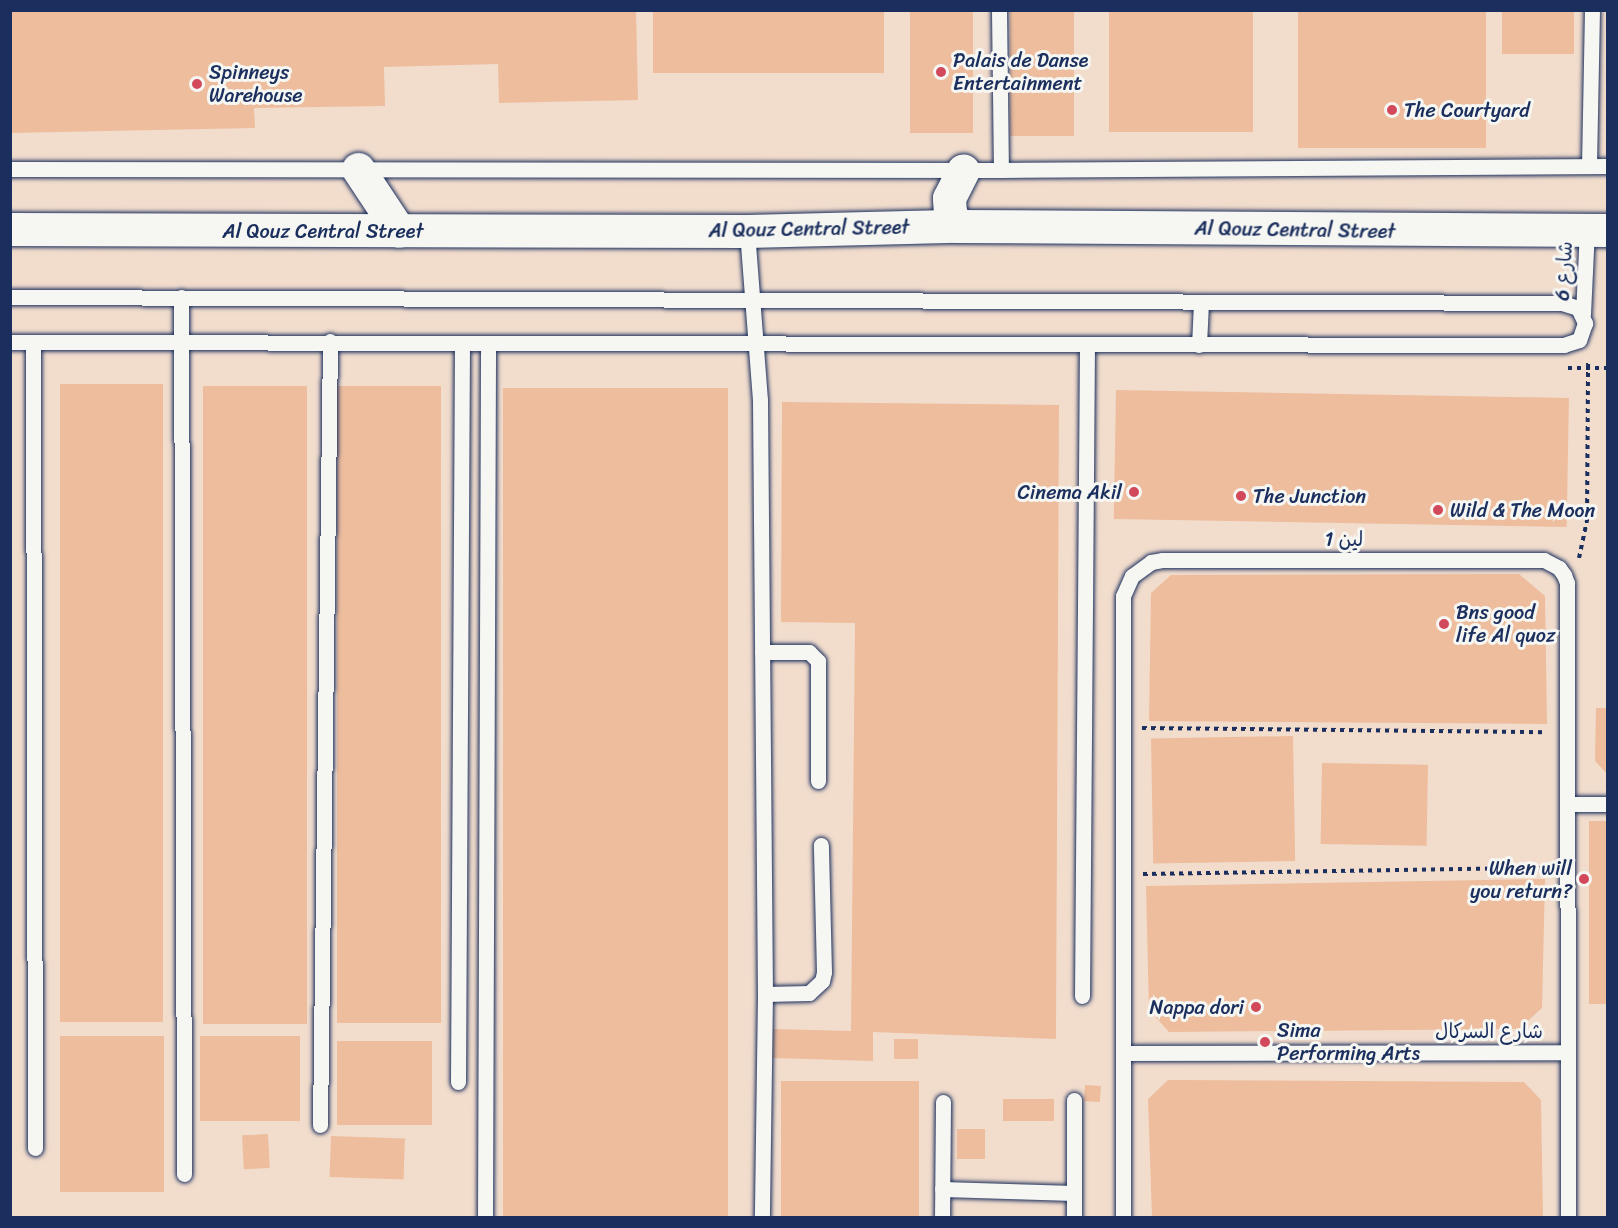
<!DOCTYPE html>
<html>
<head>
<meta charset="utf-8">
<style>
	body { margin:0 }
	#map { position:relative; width:1618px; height:1228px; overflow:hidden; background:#f4ebe1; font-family:Sriracha,"Playpen Sans Arabic",sans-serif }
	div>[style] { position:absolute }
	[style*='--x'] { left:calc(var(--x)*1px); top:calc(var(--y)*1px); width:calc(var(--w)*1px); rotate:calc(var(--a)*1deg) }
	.built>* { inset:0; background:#f2ddcd; transform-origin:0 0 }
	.building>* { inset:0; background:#edbd9d; transform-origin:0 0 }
	.path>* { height:4px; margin-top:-2px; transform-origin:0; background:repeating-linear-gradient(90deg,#1b2f5e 0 4.5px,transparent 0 9px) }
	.roads { filter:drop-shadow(0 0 2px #1b2f5e) drop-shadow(0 0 2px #1b2f5e) }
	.lane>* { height:15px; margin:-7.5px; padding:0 7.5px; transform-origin:7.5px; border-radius:7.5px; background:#f6f6f2 }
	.secondary>* { height:33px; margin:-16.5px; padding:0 16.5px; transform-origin:16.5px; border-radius:16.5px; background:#f6f6f2 }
	.dots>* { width:16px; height:16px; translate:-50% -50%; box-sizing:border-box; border:3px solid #f6f6f2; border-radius:50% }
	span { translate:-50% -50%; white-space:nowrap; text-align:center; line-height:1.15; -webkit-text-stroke:6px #f6f6f2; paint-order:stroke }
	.poi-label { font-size:20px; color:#1b2f5e }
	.left { translate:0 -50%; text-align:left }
	.right { translate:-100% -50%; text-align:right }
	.street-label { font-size:20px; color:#1b2f5e }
	.frame { position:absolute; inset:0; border:12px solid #1b2f5e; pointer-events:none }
</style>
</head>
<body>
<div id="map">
	<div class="built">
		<div style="left:10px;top:11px;width:1597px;height:1206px"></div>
	</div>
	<div class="building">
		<div style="clip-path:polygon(10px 10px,636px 10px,638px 100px,499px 103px,498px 64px,384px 67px,385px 106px,254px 108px,255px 128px,10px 133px)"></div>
		<div style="left:653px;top:10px;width:231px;height:63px"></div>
		<div style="left:910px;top:10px;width:63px;height:123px"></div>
		<div style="left:1010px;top:10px;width:64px;height:126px"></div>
		<div style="left:1109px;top:10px;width:144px;height:122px"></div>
		<div style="left:1298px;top:10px;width:188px;height:138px"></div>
		<div style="left:1502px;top:10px;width:72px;height:44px"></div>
		<div style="left:60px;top:384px;width:103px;height:638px"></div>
		<div style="left:203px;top:386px;width:104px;height:638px"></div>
		<div style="left:337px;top:386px;width:104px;height:637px"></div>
		<div style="left:503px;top:388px;width:225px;height:830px"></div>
		<div style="left:1116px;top:390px;width:453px;height:129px;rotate:1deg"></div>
		<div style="clip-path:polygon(782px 402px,1059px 405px,1056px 1039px,873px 1032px,873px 1061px,772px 1058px,773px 1029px,851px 1031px,855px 623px,781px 622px)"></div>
		<div style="clip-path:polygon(1519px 574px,1545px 596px,1547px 724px,1149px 721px,1151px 593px,1171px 575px)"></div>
		<div style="clip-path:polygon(1596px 708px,1608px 708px,1608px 775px,1595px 761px)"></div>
		<div style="left:1293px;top:736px;width:125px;height:142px;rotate:89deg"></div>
		<div style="left:1322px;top:763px;width:106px;height:81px;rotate:1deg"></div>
		<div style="left:1589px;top:821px;width:19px;height:183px"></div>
		<div style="clip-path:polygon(1545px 879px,1542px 1008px,1519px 1029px,1169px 1032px,1149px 1010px,1146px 886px)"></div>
		<div style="left:60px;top:1036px;width:104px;height:156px"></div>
		<div style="left:200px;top:1036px;width:100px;height:85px"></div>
		<div style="left:894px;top:1039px;width:24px;height:20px"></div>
		<div style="left:337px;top:1041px;width:95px;height:84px"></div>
		<div style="clip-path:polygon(1168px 1080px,1524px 1082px,1541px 1100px,1543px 1218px,1152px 1218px,1148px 1099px)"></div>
		<div style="left:781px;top:1081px;width:138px;height:137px"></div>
		<div style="left:1085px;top:1085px;width:16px;height:16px;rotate:4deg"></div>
		<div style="left:1003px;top:1099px;width:51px;height:22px"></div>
		<div style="left:957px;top:1129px;width:28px;height:30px"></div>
		<div style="left:268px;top:1134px;width:34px;height:26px;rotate:87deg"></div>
		<div style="left:331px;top:1136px;width:74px;height:41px;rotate:2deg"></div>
	</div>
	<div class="path">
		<div style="--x:1568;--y:368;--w:40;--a:0"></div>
		<div style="--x:1579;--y:558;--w:38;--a:-78"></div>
		<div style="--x:1587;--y:521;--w:161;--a:-89.6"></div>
		<div style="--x:1142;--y:728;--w:404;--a:0.6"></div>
		<div style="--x:1143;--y:874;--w:403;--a:-0.9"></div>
	</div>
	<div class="roads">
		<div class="lane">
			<div style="--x:999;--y:10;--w:160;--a:89.3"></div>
			<div style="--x:1589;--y:166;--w:156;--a:-88.9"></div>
			<div style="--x:10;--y:169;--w:991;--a:0.06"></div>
			<div style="--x:1001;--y:170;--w:607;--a:-0.38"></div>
			<div style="--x:747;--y:231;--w:169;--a:85.6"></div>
			<div style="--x:760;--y:400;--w:594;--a:89.52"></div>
			<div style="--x:765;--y:994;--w:224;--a:90.8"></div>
			<div style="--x:10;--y:297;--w:1552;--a:0.22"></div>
			<div style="--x:1562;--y:303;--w:17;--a:17"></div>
			<div style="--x:1578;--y:308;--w:17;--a:65"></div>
			<div style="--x:1585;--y:323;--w:18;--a:109"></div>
			<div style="--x:1579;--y:340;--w:16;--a:162"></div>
			<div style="--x:1564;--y:345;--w:1554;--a:-179.89"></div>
			<div style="--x:181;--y:297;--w:877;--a:89.8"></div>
			<div style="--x:1583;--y:314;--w:84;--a:-87.3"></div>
			<div style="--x:33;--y:342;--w:806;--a:89.86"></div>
			<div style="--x:1199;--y:345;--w:43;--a:-87.3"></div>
			<div style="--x:762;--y:652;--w:47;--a:0"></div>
			<div style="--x:809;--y:652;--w:13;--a:45"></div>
			<div style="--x:818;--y:661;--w:120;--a:90"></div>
			<div style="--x:1567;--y:804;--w:41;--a:0"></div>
			<div style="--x:765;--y:994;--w:44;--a:-1.3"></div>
			<div style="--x:809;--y:993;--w:18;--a:-43"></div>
			<div style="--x:822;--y:981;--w:9;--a:-77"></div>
			<div style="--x:824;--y:972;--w:127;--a:-91.4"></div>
			<div style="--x:1082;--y:996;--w:652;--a:-89.56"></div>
			<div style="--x:1123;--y:1053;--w:445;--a:-0.1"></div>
			<div style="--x:458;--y:1082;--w:738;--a:-89.69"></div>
			<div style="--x:1074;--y:1100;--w:118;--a:90"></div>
			<div style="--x:320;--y:1125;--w:784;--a:-89.27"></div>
			<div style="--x:942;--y:1189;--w:132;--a:1.7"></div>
			<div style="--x:485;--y:1218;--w:874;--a:-89.8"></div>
			<div style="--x:942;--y:1218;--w:116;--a:-89.5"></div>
			<div style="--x:1123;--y:1218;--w:622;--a:-90"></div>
			<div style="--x:1123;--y:596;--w:22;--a:-66"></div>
			<div style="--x:1132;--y:576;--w:24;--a:-36"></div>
			<div style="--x:1151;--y:562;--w:11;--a:-10"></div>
			<div style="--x:1162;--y:560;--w:382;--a:0"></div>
			<div style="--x:1544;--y:560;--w:17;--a:28"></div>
			<div style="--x:1559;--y:568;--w:9;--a:54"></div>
			<div style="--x:1564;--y:575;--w:9;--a:69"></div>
			<div style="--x:1567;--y:583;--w:635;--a:89.91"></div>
		</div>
		<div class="secondary">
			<div style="--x:358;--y:169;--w:74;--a:56.5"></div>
			<div style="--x:957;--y:226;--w:15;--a:-118"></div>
			<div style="--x:950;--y:213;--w:15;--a:-94"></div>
			<div style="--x:949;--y:198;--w:31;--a:-63"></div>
			<div style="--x:10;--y:229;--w:737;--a:0.16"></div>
			<div style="--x:747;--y:231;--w:210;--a:-1.4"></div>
			<div style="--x:957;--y:226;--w:651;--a:0.35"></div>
		</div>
	</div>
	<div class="dots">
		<div style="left:941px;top:72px;background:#d1495b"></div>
		<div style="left:197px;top:84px;background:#d1495b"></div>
		<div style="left:1392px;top:110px;background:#d1495b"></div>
		<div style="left:1134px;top:492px;background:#d1495b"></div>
		<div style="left:1241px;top:496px;background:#d1495b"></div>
		<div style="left:1438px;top:510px;background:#d1495b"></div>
		<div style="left:1444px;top:624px;background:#d1495b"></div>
		<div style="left:1584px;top:879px;background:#d1495b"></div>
		<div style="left:1256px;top:1007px;background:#d1495b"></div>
		<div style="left:1265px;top:1042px;background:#d1495b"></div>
	</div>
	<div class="poi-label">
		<span class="left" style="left:953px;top:72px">Palais de Danse<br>Entertainment</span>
		<span class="left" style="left:209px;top:84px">Spinneys<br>Warehouse</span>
		<span class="left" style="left:1404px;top:110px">The Courtyard</span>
		<span class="right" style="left:1122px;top:492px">Cinema Akil</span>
		<span class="left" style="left:1253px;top:496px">The Junction</span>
		<span class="left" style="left:1450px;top:510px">Wild &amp; The Moon</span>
		<span class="left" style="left:1456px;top:624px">Bns good<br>life Al quoz</span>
		<span class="right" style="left:1572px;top:880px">When will<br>you return?</span>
		<span class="right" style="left:1244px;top:1007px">Nappa dori</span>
		<span class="left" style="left:1277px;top:1042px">Sima<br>Performing Arts</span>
	</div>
	<div class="street-label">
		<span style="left:809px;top:229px;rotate:-1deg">Al Qouz Central Street</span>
		<span style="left:1295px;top:230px;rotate:1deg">Al Qouz Central Street</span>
		<span style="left:323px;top:231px">Al Qouz Central Street</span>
		<span style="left:1564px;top:271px;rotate:-87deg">شارع 6</span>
		<span style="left:1344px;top:539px">لين 1</span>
		<span style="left:1489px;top:1031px">شارع السركال</span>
	</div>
	<div class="frame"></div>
</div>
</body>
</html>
